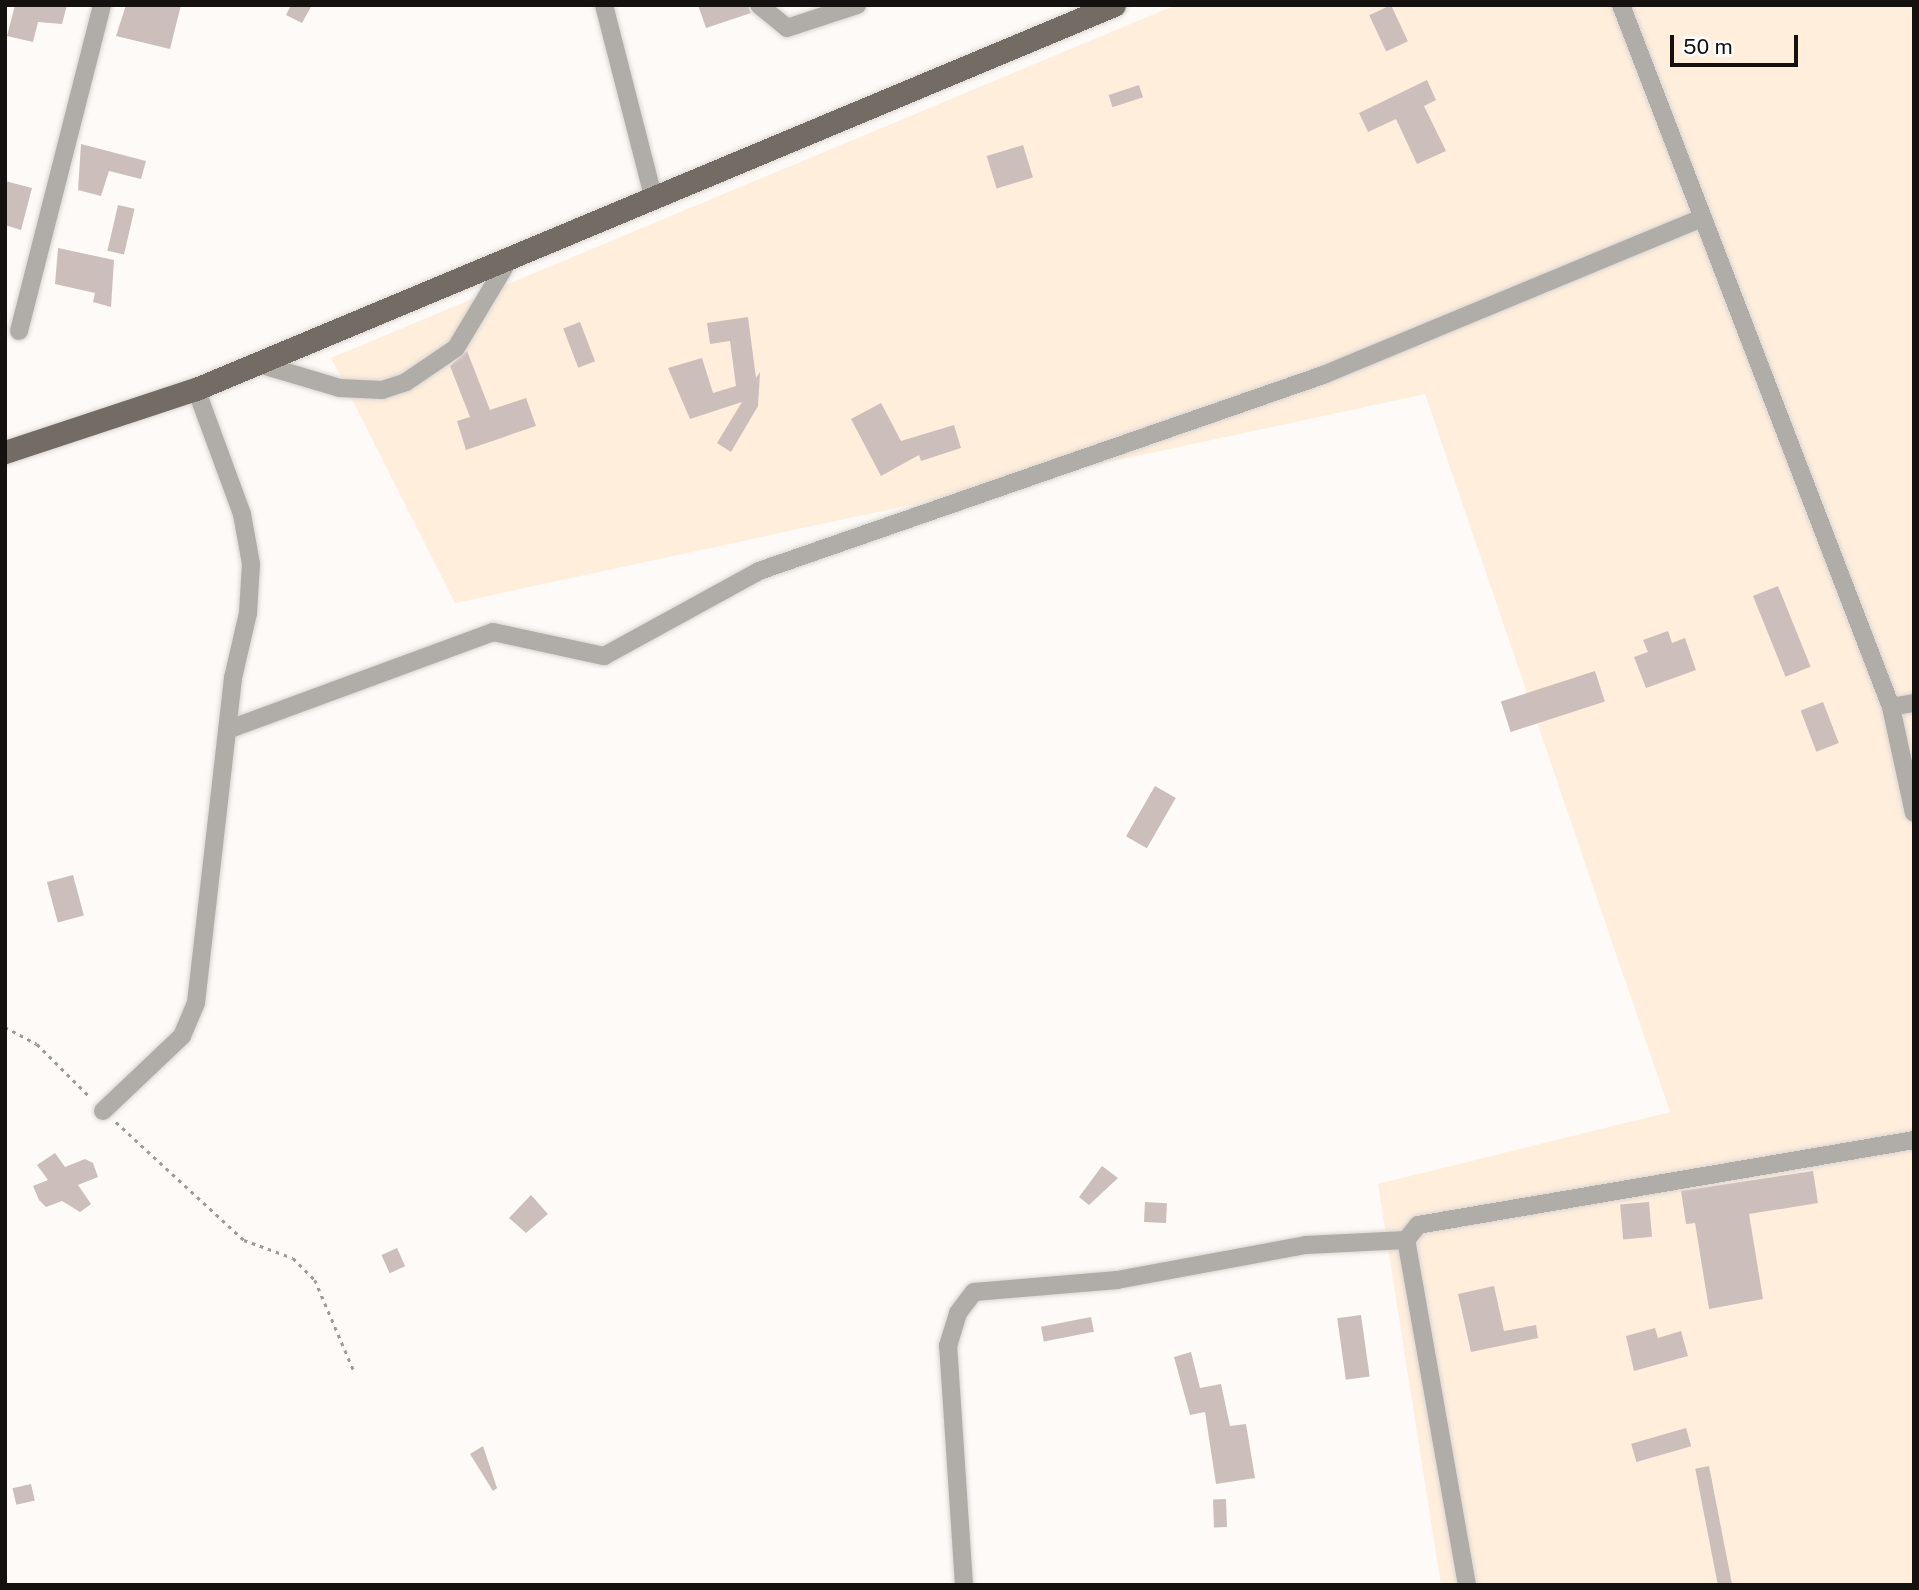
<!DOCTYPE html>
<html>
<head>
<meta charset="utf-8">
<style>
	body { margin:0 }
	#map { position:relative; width:1919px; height:1590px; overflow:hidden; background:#fefaf7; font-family:"Public Sans",sans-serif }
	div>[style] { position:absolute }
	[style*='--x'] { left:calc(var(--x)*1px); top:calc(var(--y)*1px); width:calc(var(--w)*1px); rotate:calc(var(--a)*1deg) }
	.industrial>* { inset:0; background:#ffeedc }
	.building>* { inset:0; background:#ccbeba; transform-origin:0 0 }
	.path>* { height:2.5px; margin-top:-1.25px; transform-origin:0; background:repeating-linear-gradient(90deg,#9e9a97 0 3.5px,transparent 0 8.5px) }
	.roads { filter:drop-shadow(0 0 2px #d9d5d2) drop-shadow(0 0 2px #d9d5d2) }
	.minor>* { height:18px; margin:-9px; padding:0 9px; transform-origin:9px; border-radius:9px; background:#b0aca8 }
	.major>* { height:23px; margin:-11.5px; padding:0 11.5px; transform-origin:11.5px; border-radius:11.5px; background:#726c64 }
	span { translate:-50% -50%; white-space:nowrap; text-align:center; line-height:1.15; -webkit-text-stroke:5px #fff; paint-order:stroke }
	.frame { position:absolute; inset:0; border:7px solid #15110e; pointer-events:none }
	.scale { position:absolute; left:1670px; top:35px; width:128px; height:32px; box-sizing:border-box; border:4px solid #15110e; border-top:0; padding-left:9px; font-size:21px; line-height:24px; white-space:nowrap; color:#15110e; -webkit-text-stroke:5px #fff; paint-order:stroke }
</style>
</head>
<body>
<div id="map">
	<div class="industrial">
		<div style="clip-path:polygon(1176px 5px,1914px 5px,1914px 1585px,1441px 1585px,1378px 1184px,1670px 1112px,1425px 394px,455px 603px,331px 358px)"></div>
	</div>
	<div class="building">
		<div style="clip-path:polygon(15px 5px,67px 5px,62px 24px,38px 22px,33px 42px,7px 36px)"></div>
		<div style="clip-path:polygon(126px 5px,181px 5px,170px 49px,116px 36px)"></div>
		<div style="clip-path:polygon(291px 5px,312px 5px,302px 23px,286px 15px)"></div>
		<div style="clip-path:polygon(698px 5px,748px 5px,751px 13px,706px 28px)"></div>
		<div style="left:1391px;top:5px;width:40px;height:24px;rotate:65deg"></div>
		<div style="clip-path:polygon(1427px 80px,1436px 100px,1424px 106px,1446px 151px,1417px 164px,1396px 119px,1368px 132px,1359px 113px)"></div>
		<div style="left:1139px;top:85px;width:13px;height:32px;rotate:72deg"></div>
		<div style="clip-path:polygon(81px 144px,146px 161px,141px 179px,109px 171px,101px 196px,78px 190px)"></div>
		<div style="left:1023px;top:145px;width:34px;height:38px;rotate:73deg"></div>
		<div style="clip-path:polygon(5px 181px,32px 188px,21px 230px,5px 225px)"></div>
		<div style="left:118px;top:205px;width:17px;height:47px;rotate:13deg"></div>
		<div style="clip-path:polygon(58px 248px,114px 260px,111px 307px,93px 302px,95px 293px,55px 284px)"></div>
		<div style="clip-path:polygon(748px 317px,756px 378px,760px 372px,758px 406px,731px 452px,717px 443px,742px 402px,690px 419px,668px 368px,702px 358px,713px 393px,736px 386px,730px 341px,710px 344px,707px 323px)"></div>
		<div style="left:580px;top:322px;width:42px;height:18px;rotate:69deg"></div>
		<div style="clip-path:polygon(467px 351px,490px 410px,526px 398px,536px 426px,466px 450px,457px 421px,470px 417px,450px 366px)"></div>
		<div style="clip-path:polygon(881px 403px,901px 441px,954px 425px,961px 448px,921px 461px,919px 455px,881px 476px,851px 419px)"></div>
		<div style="left:1778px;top:586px;width:87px;height:27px;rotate:68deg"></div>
		<div style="clip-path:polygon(1668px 631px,1672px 643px,1685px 638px,1696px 670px,1646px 688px,1634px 657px,1648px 652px,1643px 640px)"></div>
		<div style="left:1595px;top:671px;width:32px;height:99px;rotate:72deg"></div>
		<div style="left:1823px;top:702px;width:44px;height:24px;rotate:69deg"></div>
		<div style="left:1155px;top:786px;width:24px;height:58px;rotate:30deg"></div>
		<div style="left:73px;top:875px;width:42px;height:27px;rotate:75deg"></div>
		<div style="clip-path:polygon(55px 1153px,65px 1167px,85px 1159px,93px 1163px,98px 1177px,78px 1185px,91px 1204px,80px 1212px,62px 1201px,46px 1207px,39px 1200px,33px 1186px,48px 1180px,37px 1165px)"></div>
		<div style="clip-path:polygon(1102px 1166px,1118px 1178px,1089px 1205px,1079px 1197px)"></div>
		<div style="clip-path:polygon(1813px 1171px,1818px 1203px,1749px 1214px,1763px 1299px,1709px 1309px,1695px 1223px,1686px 1224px,1681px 1191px)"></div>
		<div style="clip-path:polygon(531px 1195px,548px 1214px,526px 1233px,509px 1218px)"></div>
		<div style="left:1145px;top:1202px;width:22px;height:20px;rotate:3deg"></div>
		<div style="left:1649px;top:1202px;width:35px;height:29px;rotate:85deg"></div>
		<div style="left:397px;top:1248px;width:20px;height:17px;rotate:66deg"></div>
		<div style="clip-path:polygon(1494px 1286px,1504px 1331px,1536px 1325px,1538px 1338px,1471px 1352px,1458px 1294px)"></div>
		<div style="left:1361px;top:1315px;width:62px;height:24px;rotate:82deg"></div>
		<div style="left:1091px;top:1317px;width:15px;height:51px;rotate:79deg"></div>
		<div style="clip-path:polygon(1655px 1328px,1658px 1338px,1681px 1331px,1688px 1356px,1634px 1371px,1626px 1336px)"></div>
		<div style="clip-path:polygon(1191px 1352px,1200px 1388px,1221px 1384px,1230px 1426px,1246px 1424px,1255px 1478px,1216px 1484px,1205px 1412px,1190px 1415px,1174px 1357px)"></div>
		<div style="left:1686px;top:1428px;width:19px;height:57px;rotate:74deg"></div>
		<div style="clip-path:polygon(483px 1446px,497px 1488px,493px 1491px,470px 1454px)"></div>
		<div style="left:1709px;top:1466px;width:121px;height:14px;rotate:79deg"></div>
		<div style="left:31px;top:1484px;width:17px;height:19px;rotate:77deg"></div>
		<div style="left:1226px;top:1499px;width:28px;height:13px;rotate:88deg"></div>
	</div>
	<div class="path">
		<div style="--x:5;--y:1027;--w:36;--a:28"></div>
		<div style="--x:37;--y:1044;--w:76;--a:45"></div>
		<div style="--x:116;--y:1122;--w:174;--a:42.7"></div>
		<div style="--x:244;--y:1240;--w:52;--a:20.2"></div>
		<div style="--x:293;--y:1258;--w:31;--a:45"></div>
		<div style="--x:315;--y:1280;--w:99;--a:66.8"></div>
	</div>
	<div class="roads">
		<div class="minor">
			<div style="--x:604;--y:5;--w:201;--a:75.6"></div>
			<div style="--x:759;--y:5;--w:36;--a:39"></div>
			<div style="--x:787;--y:28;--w:74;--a:-18.2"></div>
			<div style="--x:1621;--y:5;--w:752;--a:68.96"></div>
			<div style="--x:1891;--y:707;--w:108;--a:77.8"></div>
			<div style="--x:19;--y:331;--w:336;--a:-75.7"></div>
			<div style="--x:259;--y:364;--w:84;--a:16.5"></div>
			<div style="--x:340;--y:388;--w:42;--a:2.7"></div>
			<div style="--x:382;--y:390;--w:25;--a:-18"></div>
			<div style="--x:406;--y:382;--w:60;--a:-34.2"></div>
			<div style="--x:456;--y:348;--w:101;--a:-59.1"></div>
			<div style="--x:1891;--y:707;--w:23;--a:-10"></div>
			<div style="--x:227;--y:730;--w:283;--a:-20.2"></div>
			<div style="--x:493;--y:632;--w:114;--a:12.2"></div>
			<div style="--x:604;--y:656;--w:177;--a:-28.7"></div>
			<div style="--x:759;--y:571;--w:597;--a:-19.16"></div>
			<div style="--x:1323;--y:375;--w:410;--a:-22.5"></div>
			<div style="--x:103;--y:1111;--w:109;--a:-43.5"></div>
			<div style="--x:182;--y:1036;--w:36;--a:-67"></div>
			<div style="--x:196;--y:1003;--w:327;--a:-83.5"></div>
			<div style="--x:233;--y:678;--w:67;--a:-77"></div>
			<div style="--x:248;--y:613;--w:49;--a:-86.5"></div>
			<div style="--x:251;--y:564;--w:51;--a:-100.2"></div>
			<div style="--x:242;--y:514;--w:133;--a:-110.2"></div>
			<div style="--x:964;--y:1585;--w:240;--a:-93.8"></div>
			<div style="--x:948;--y:1346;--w:34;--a:-73"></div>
			<div style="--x:958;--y:1313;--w:26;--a:-53"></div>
			<div style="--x:974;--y:1292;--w:144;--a:-4.8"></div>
			<div style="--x:1117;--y:1280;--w:192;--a:-10.5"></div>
			<div style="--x:1306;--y:1245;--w:100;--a:-2.9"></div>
			<div style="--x:1467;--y:1585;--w:350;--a:-100"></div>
			<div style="--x:1406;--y:1240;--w:19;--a:-51"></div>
			<div style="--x:1418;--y:1225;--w:503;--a:-9.72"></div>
		</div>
		<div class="major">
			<div style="--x:5;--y:452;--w:201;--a:-18.3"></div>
			<div style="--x:196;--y:389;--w:995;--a:-22.7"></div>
		</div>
	</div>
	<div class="frame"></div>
	<div class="scale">50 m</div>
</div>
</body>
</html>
